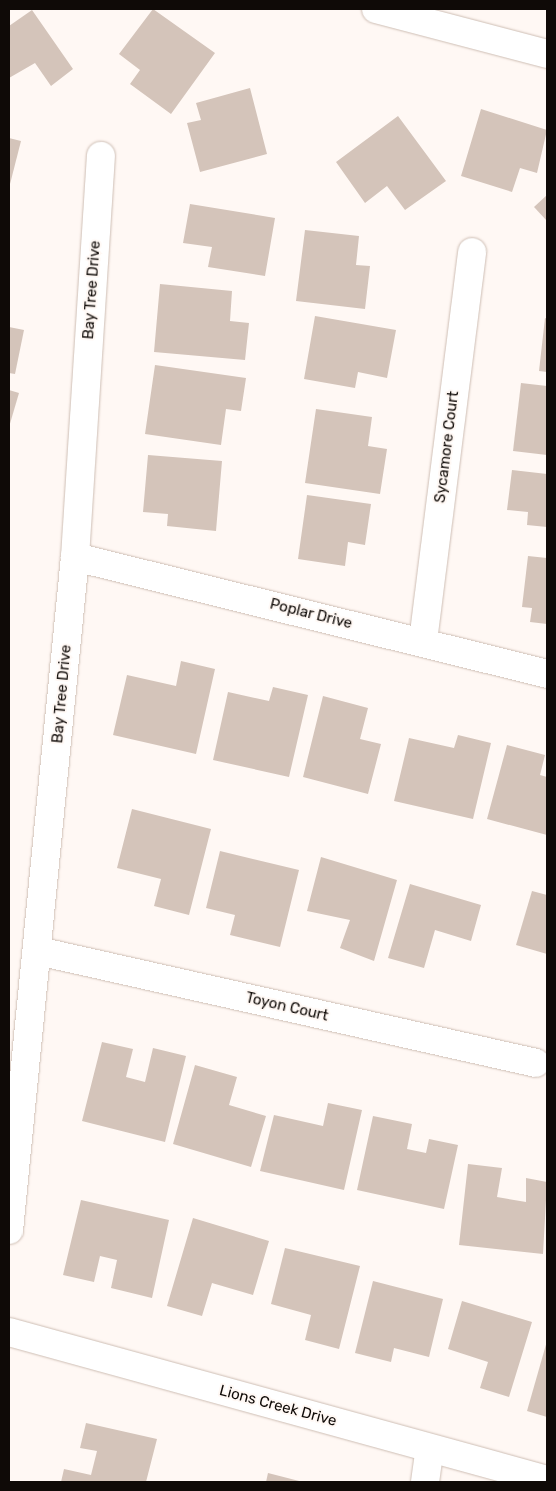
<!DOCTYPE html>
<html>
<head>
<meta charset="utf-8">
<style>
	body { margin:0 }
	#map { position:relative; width:556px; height:1491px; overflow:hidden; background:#fff8f4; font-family:Rubik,sans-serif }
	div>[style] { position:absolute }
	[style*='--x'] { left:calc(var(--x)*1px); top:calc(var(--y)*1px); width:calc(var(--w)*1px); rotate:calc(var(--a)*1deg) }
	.building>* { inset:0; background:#d4c4ba }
	.roads { filter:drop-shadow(0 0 1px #cebeb4) drop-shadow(0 0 1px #cebeb4) }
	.minor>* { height:28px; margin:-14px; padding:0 14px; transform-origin:14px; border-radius:14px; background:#fff }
	.secondary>* { height:28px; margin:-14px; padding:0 14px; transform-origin:14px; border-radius:14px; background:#fff }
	span { translate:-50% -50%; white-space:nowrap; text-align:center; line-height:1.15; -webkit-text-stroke:4px #fff8f4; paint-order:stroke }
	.street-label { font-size:15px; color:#0f0a07 }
	.frame { position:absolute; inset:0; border:10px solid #0f0a07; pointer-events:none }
</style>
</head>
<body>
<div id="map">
	<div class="building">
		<div style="clip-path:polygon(153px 9px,215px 53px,171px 114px,130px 84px,140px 70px,119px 54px)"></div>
		<div style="clip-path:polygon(32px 10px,73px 69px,51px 86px,35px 63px,9px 78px,9px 26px)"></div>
		<div style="clip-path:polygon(250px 88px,267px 154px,200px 172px,187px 123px,201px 120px,196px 103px)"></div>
		<div style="clip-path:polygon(481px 109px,547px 130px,537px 173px,520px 168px,512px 192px,461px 176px)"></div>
		<div style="clip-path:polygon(398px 116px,446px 181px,405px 210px,387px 186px,365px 203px,336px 162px)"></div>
		<div style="clip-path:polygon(9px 138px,21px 141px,9px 188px)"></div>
		<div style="clip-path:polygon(547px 195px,547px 221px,534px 207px)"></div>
		<div style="clip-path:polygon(190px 204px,275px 218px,265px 276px,208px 267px,212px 247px,183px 243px)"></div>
		<div style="clip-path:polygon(305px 230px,359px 236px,356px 265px,370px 266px,365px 309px,296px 301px)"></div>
		<div style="clip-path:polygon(160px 284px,232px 291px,230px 321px,249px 323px,245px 360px,154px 352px)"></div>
		<div style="clip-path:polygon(315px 316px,396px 330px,387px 378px,358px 372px,355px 388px,304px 379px)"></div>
		<div style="clip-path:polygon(545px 318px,547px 319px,547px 372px,539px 371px)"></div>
		<div style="clip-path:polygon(9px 327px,24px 330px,15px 374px,9px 373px)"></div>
		<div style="clip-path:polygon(155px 365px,246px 378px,241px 411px,226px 409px,221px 445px,145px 434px)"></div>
		<div style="clip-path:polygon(521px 383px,547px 386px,547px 455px,513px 451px)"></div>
		<div style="clip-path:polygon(9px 390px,19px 393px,9px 427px)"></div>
		<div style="clip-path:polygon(316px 409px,372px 417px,368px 446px,387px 449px,380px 494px,305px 483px)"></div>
		<div style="clip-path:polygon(148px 455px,222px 461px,216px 531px,167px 526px,168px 514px,143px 512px)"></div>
		<div style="clip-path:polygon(512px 470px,547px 474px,547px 527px,527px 525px,528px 512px,507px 510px)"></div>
		<div style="clip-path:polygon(307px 495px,371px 504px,365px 545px,348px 542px,345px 566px,298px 559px)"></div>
		<div style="clip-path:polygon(528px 556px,547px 558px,547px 624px,530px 622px,532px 608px,522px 607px)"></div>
		<div style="clip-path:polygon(181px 661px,215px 669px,196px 754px,113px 735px,127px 675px,176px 686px)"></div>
		<div style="clip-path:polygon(273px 687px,308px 695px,289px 777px,213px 760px,228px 692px,269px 701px)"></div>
		<div style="clip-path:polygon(323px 696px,368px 708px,360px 739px,381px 744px,368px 794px,303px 777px)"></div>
		<div style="clip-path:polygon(458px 735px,491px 743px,473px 819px,394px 801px,409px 738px,454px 748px)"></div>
		<div style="clip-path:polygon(507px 745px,545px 755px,540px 775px,547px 777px,547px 835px,487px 819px)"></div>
		<div style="clip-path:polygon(132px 809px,211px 829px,189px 915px,154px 906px,161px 879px,117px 868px)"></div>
		<div style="clip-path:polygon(220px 851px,299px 870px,280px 947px,230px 935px,235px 915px,206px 908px)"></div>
		<div style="clip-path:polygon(321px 857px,397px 880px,374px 961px,340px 948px,350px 920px,307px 911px)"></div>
		<div style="clip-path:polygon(410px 884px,481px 905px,471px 941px,435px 930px,424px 968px,388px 958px)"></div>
		<div style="clip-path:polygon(532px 891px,547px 895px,547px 954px,516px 945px)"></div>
		<div style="clip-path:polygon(102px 1042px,133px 1049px,126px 1077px,145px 1082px,153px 1048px,186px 1056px,165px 1142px,82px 1121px)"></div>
		<div style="clip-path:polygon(195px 1065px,237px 1077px,229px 1105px,266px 1116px,251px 1167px,173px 1144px)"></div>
		<div style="clip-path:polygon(328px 1103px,362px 1110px,344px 1190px,260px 1171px,274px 1115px,323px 1126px)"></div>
		<div style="clip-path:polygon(373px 1116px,412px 1124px,407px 1149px,426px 1153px,429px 1139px,458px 1145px,444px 1209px,357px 1190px)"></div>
		<div style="clip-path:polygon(468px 1164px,502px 1168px,497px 1197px,526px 1202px,526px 1178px,547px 1182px,543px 1254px,459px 1245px)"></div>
		<div style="clip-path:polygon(81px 1200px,169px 1220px,152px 1298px,111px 1288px,117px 1260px,100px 1256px,94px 1282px,63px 1275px)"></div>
		<div style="clip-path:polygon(193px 1218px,269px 1241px,253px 1295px,212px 1283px,202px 1316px,167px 1306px)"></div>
		<div style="clip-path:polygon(285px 1248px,360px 1266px,339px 1349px,305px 1340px,311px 1315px,271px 1304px)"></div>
		<div style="clip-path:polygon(373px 1281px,443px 1299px,429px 1357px,394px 1348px,391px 1362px,355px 1353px)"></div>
		<div style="clip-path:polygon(462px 1301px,532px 1322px,509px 1397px,480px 1388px,488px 1362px,448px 1349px)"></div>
		<div style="clip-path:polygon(547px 1341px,547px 1417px,527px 1411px)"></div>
		<div style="clip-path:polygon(86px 1423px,157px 1439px,146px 1482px,61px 1482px,64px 1469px,91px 1475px,97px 1451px,80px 1448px)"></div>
		<div style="clip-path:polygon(268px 1473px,303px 1482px,266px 1482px)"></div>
	</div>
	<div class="roads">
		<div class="minor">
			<div style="--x:75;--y:557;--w:486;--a:13.9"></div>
			<div style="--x:423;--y:641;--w:392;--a:-82.8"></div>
			<div style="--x:38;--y:951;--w:510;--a:12.67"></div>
			<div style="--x:9;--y:1230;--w:676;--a:-84.4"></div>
			<div style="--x:75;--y:557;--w:402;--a:-86.3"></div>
			<div style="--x:9;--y:1332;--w:558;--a:15.38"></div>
			<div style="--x:425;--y:1482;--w:34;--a:-82"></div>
		</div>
		<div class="secondary">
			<div style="--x:376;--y:9;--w:177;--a:14.7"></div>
		</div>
	</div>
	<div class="street-label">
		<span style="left:92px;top:290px;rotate:-86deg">Bay Tree Drive</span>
		<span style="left:447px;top:447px;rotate:-83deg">Sycamore Court</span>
		<span style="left:311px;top:614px;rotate:14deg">Poplar Drive</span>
		<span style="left:62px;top:694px;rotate:-85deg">Bay Tree Drive</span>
		<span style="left:287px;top:1007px;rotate:13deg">Toyon Court</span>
		<span style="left:278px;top:1406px;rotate:15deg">Lions Creek Drive</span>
	</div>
	<div class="frame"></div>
</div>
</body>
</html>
